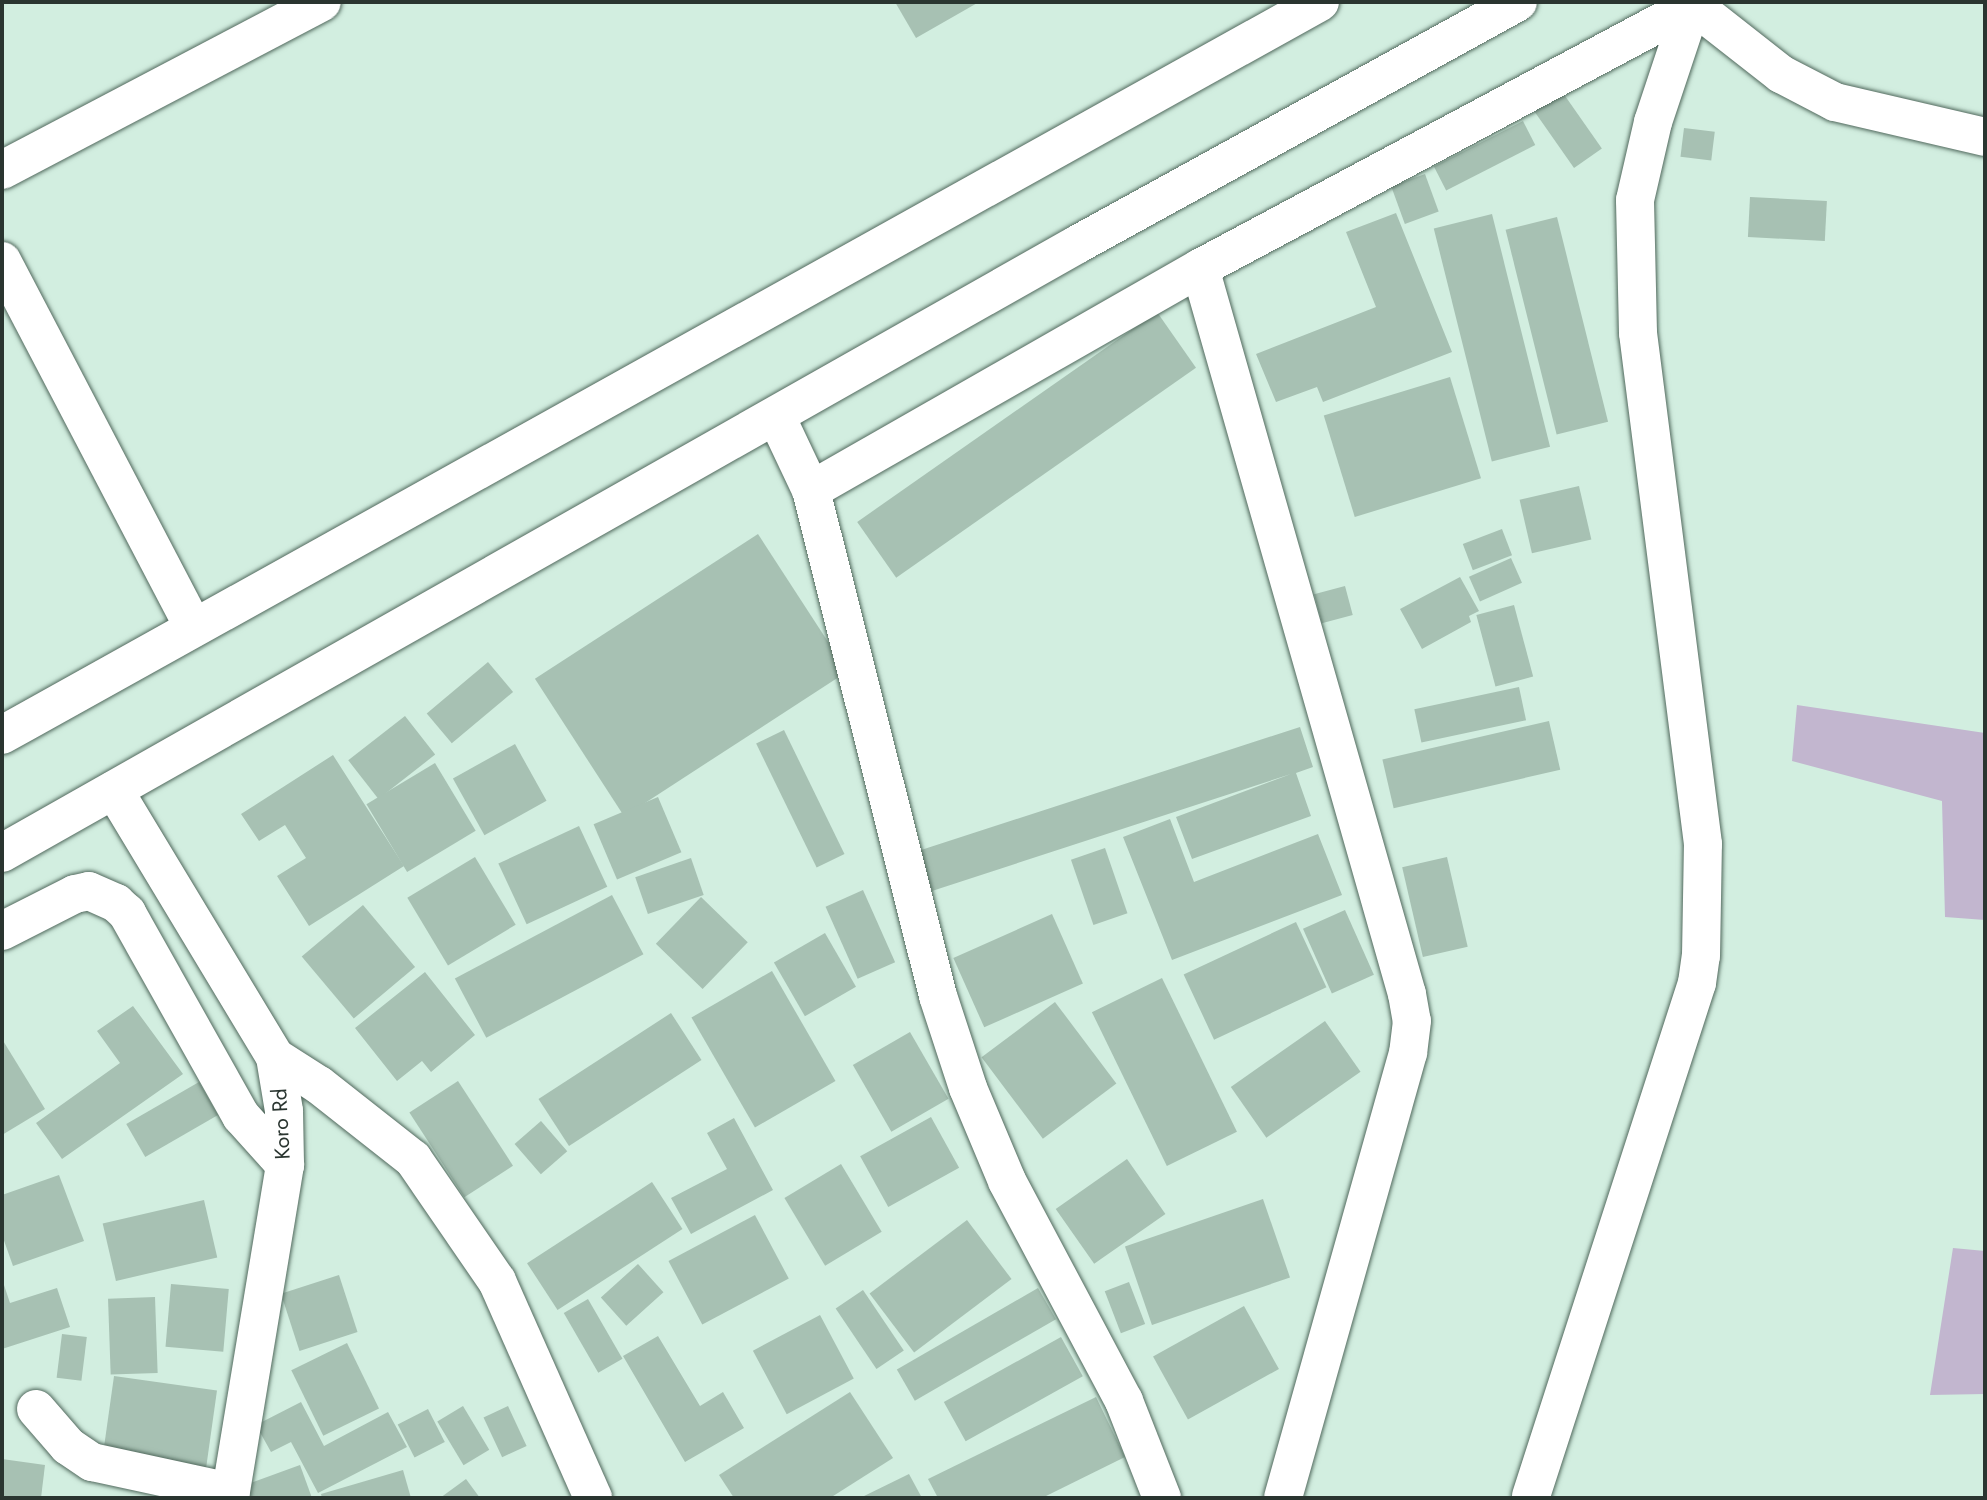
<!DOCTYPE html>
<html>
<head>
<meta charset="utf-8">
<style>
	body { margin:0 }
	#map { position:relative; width:1987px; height:1500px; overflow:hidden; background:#d2eee0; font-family:Jost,sans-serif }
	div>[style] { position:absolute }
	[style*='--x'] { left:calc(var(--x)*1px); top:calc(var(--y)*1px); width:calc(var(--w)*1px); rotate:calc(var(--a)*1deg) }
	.green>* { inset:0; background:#c2b6cf }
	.building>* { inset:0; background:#a7c1b3; transform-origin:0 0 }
	.roads { filter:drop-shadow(0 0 2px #51695d) drop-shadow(0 0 2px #51695d) }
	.minor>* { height:38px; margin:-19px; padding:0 19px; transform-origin:19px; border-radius:19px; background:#fff }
	.primary>* { height:38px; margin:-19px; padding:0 19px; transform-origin:19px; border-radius:19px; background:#fff }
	span { translate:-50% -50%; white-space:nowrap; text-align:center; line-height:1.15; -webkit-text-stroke:5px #fff; paint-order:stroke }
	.street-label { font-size:21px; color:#2a3530 }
	.frame { position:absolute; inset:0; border:4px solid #2a3530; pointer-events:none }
</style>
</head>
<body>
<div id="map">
	<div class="green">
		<div style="clip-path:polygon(1797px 705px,1985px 733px,1985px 920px,1945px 917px,1942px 801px,1792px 761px)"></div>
		<div style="clip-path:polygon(1953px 1248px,1985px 1251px,1985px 1394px,1930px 1395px)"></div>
	</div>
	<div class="building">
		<div style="clip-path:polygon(895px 2px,979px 2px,916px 38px)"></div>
		<div style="left:1556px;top:83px;width:80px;height:34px;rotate:55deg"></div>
		<div style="left:1523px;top:121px;width:27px;height:100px;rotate:63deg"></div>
		<div style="left:1684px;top:128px;width:31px;height:29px;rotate:7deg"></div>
		<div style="left:1425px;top:174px;width:40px;height:36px;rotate:70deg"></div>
		<div style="left:1750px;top:197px;width:77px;height:40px;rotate:3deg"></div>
		<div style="clip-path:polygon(1396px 213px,1452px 352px,1323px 402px,1317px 387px,1276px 402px,1256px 354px,1376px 307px,1346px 232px)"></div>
		<div style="left:1492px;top:214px;width:240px;height:60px;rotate:76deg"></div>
		<div style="left:1557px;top:217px;width:211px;height:53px;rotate:76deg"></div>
		<div style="left:1157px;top:312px;width:68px;height:366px;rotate:55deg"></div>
		<div style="left:1450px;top:377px;width:106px;height:132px;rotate:73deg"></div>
		<div style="left:1579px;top:486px;width:55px;height:61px;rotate:77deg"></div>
		<div style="left:1502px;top:529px;width:28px;height:42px;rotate:69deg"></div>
		<div style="left:758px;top:534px;width:164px;height:266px;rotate:57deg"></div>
		<div style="left:1511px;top:558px;width:27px;height:46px;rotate:66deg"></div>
		<div style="clip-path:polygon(1460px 577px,1479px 611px,1469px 616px,1471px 622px,1422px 649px,1400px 609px)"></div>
		<div style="left:1345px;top:586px;width:30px;height:32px;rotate:75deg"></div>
		<div style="left:1514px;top:605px;width:74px;height:39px;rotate:75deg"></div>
		<div style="left:488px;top:662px;width:39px;height:80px;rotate:50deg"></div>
		<div style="left:1519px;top:687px;width:34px;height:107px;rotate:78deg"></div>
		<div style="left:405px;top:716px;width:49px;height:72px;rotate:52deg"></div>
		<div style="left:1549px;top:721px;width:50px;height:171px;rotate:77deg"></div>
		<div style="clip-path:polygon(1300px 727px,1313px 767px,1296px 773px,1311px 816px,1192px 859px,1176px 817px,1291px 774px,932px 891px,918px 851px)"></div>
		<div style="left:784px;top:730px;width:138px;height:31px;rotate:64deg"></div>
		<div style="left:515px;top:744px;width:65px;height:71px;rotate:61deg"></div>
		<div style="clip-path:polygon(333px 755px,404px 866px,309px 926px,277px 876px,306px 858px,285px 825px,259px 841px,241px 814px)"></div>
		<div style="left:435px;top:763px;width:79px;height:80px;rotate:59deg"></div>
		<div style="left:658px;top:797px;width:60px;height:70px;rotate:67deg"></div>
		<div style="clip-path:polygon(1170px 819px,1194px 882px,1318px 834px,1342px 895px,1172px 960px,1123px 837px)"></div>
		<div style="left:579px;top:826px;width:67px;height:89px;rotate:65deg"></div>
		<div style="left:1105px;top:848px;width:69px;height:36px;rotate:71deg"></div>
		<div style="left:475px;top:857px;width:79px;height:79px;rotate:59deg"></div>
		<div style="left:1447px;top:857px;width:92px;height:46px;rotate:77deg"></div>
		<div style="left:691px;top:858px;width:39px;height:59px;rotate:71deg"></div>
		<div style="left:863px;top:890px;width:79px;height:41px;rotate:66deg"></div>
		<div style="left:612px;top:895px;width:67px;height:178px;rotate:62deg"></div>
		<div style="left:701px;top:897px;width:65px;height:65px;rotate:44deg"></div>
		<div style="left:363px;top:905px;width:81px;height:80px;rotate:50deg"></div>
		<div style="left:1345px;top:910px;width:71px;height:46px;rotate:66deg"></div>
		<div style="left:1052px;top:914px;width:76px;height:108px;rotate:66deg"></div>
		<div style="left:1296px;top:922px;width:72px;height:124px;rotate:65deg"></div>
		<div style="left:825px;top:933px;width:62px;height:59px;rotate:60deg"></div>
		<div style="left:772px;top:971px;width:127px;height:93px;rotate:60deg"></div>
		<div style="clip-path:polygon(425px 972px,475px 1035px,431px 1072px,422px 1061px,397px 1081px,355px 1028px)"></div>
		<div style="left:1162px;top:978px;width:171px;height:78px;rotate:64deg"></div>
		<div style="left:1055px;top:1002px;width:102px;height:92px;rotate:53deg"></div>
		<div style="clip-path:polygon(133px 1006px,183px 1074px,62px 1159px,36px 1123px,120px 1063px,97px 1031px)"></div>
		<div style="left:671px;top:1013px;width:56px;height:158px;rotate:57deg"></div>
		<div style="left:1325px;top:1021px;width:62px;height:115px;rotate:55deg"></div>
		<div style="left:910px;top:1032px;width:77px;height:66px;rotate:60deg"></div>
		<div style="clip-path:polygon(2px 1039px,45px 1109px,2px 1135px)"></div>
		<div style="left:458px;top:1081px;width:101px;height:58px;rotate:57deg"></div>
		<div style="left:199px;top:1082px;width:38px;height:84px;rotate:60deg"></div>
		<div style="left:931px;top:1117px;width:58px;height:81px;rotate:61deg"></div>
		<div style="clip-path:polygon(734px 1118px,773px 1190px,691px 1234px,671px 1198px,727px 1169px,707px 1133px)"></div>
		<div style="left:541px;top:1121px;width:40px;height:35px;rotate:49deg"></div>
		<div style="left:1127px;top:1159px;width:67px;height:87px;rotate:55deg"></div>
		<div style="left:841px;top:1164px;width:79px;height:66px;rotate:59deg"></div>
		<div style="clip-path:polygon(59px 1175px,84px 1241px,13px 1266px,2px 1235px,2px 1195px)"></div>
		<div style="left:652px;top:1182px;width:56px;height:149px;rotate:57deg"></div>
		<div style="left:1263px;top:1199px;width:83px;height:146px;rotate:71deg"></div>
		<div style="left:204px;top:1200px;width:59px;height:104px;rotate:77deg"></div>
		<div style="left:755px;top:1215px;width:72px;height:98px;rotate:62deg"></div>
		<div style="left:967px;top:1220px;width:74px;height:122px;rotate:53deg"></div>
		<div style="left:638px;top:1264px;width:38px;height:50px;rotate:48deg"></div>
		<div style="left:339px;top:1275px;width:60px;height:61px;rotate:72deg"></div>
		<div style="clip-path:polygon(2px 1279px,10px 1303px,57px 1288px,70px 1327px,2px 1349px)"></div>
		<div style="left:1129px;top:1282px;width:45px;height:26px;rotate:69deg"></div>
		<div style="left:171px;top:1284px;width:58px;height:63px;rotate:5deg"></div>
		<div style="left:1038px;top:1288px;width:36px;height:163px;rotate:60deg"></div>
		<div style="left:863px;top:1290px;width:73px;height:33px;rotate:56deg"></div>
		<div style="left:155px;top:1297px;width:76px;height:47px;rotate:88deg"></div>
		<div style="left:588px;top:1299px;width:69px;height:28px;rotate:60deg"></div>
		<div style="left:1244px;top:1306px;width:72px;height:104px;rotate:61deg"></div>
		<div style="left:820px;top:1315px;width:72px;height:76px;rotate:62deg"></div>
		<div style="left:62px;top:1334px;width:25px;height:44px;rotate:7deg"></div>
		<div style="clip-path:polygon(658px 1336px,700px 1406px,723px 1392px,744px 1428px,685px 1462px,623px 1356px)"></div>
		<div style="left:1061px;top:1337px;width:45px;height:134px;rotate:61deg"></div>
		<div style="left:347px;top:1343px;width:73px;height:62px;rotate:64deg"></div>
		<div style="left:114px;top:1376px;width:104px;height:81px;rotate:8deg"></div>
		<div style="clip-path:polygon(850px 1392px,893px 1458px,830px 1498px,734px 1498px,719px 1475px)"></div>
		<div style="clip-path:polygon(1096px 1397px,1125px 1457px,1042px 1498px,938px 1498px,928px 1479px)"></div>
		<div style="clip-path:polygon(301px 1402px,324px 1446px,388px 1412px,407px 1447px,318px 1493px,291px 1442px,271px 1452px,256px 1425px)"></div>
		<div style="left:463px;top:1406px;width:51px;height:30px;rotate:59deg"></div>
		<div style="left:508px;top:1406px;width:44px;height:27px;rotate:65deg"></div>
		<div style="left:428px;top:1409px;width:37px;height:34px;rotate:63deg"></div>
		<div style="clip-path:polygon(2px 1459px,45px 1465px,41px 1498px,2px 1498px)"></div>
		<div style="clip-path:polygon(300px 1465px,312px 1498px,250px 1498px,245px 1485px)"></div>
		<div style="clip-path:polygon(403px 1470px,411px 1498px,322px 1498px,321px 1494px)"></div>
		<div style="clip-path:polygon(909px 1474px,922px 1498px,860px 1498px)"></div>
		<div style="clip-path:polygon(466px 1479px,480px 1498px,440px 1498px)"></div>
	</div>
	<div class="roads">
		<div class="minor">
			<div style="--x:2;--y:170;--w:361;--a:-27.7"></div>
			<div style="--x:2;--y:261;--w:412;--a:62.4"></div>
			<div style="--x:1200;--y:268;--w:755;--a:74.09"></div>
			<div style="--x:1407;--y:994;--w:27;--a:80"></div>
			<div style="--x:1412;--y:1021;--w:32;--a:97"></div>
			<div style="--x:1408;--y:1053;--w:462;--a:105.7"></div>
			<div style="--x:776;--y:416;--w:82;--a:64.7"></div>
			<div style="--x:811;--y:490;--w:522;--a:75.91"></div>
			<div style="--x:938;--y:996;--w:97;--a:71.9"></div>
			<div style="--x:968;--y:1088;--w:101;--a:67.2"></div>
			<div style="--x:1007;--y:1181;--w:249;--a:62"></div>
			<div style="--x:1124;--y:1401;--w:104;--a:68.6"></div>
			<div style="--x:811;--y:490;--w:448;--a:-29.7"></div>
			<div style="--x:1200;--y:268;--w:559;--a:-28.08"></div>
			<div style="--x:1693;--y:5;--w:112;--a:38.1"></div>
			<div style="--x:1781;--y:74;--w:61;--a:27.4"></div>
			<div style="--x:1835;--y:102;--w:154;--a:13.1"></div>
			<div style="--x:114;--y:790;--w:312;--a:58.9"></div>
			<div style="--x:275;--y:1057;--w:55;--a:80.5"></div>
			<div style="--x:284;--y:1111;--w:54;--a:88.9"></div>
			<div style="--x:285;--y:1165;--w:338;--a:99.4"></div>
			<div style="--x:2;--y:931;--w:82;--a:-26.9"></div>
			<div style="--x:75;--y:894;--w:14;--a:-12"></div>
			<div style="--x:89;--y:891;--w:30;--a:24"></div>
			<div style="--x:116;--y:903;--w:15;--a:42"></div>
			<div style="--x:127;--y:913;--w:233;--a:60.7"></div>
			<div style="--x:241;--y:1116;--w:66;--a:48.1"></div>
			<div style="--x:275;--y:1057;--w:52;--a:32.5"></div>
			<div style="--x:319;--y:1085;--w:120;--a:38.2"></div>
			<div style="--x:413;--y:1159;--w:148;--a:55.5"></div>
			<div style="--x:497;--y:1281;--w:237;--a:66.1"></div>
			<div style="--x:36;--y:1409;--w:49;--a:49.1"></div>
			<div style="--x:68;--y:1446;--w:29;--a:34"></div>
			<div style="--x:92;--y:1462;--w:142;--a:12.2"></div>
			<div style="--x:1531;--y:1496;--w:539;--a:-72.07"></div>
			<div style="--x:1697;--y:983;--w:27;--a:-82"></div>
			<div style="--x:1701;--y:956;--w:112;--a:-89"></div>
			<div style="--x:1703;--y:844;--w:515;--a:-97.25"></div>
			<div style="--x:1638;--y:333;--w:133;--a:-91.3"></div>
			<div style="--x:1635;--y:200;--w:80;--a:-77"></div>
			<div style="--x:1653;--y:122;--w:126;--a:-71.6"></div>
		</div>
		<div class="primary">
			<div style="--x:2;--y:735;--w:1508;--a:-29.08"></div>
			<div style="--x:2;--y:853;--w:1236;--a:-29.51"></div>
			<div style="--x:1078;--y:244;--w:502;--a:-28.81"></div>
		</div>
	</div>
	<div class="street-label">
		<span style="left:281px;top:1124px;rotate:-93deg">Koro Rd</span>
	</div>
	<div class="frame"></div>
</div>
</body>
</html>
